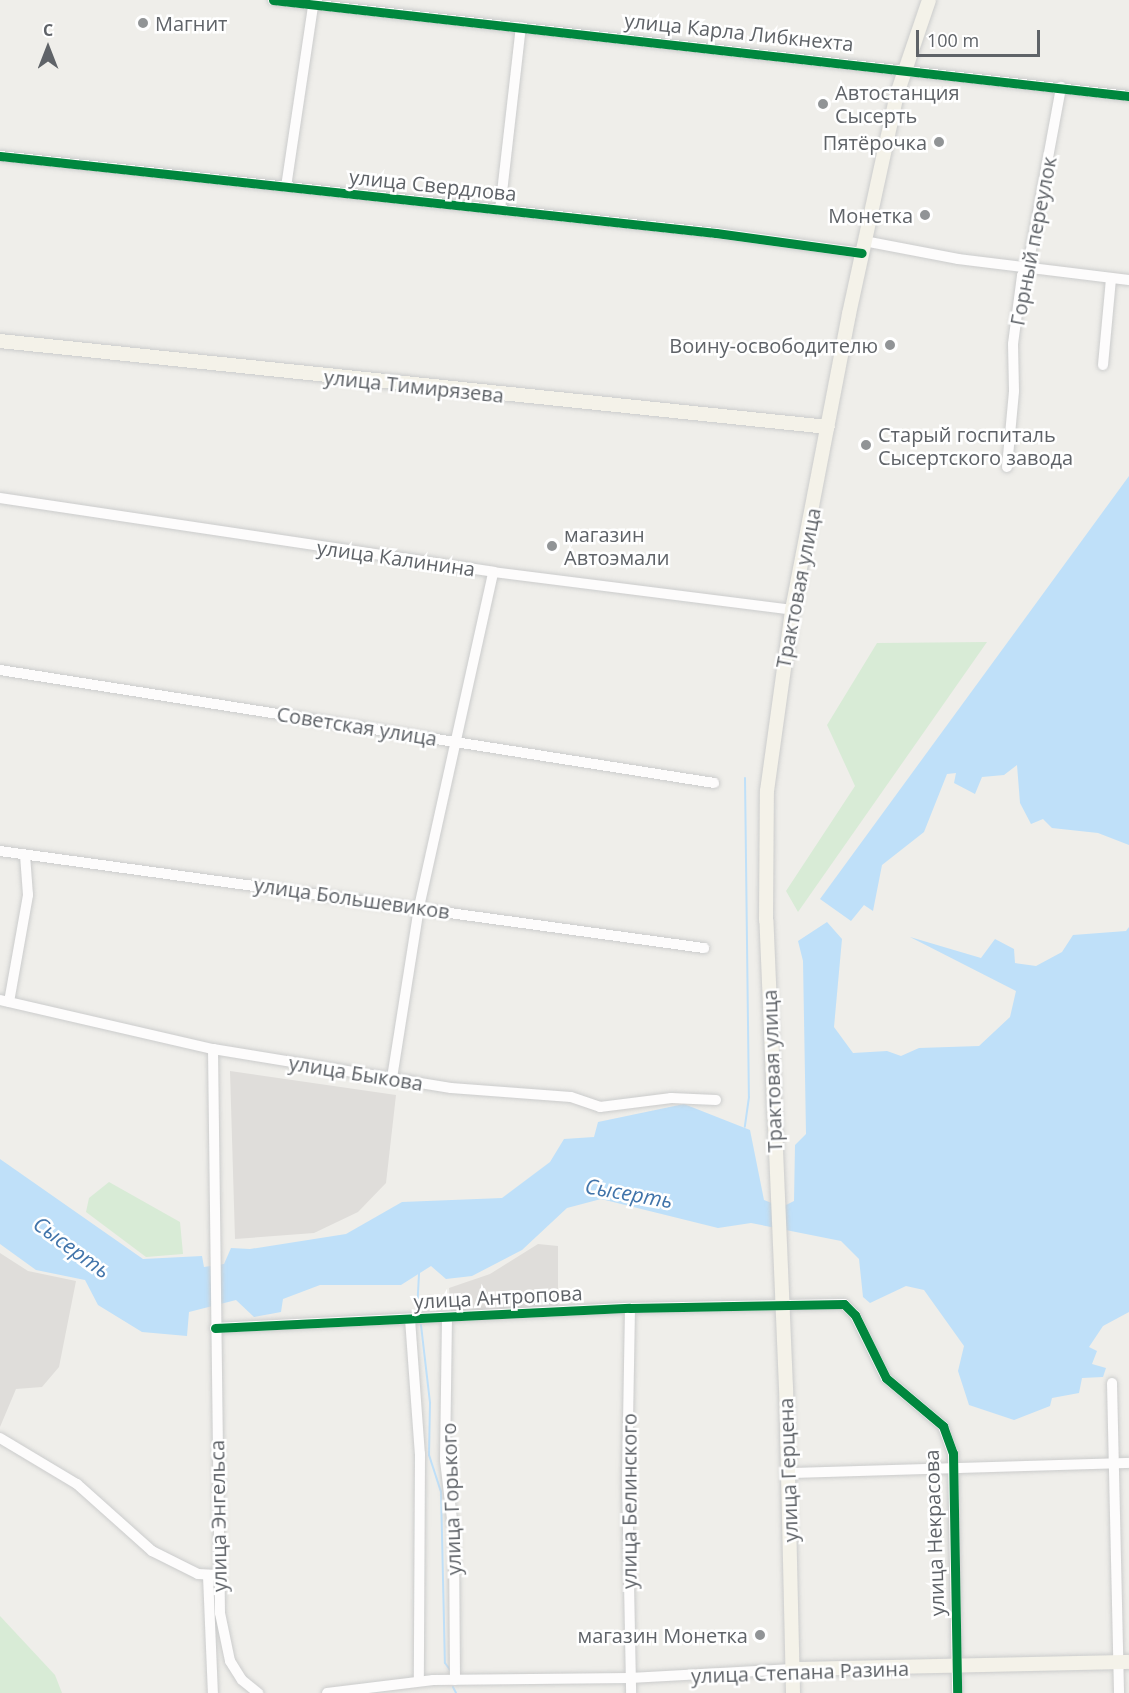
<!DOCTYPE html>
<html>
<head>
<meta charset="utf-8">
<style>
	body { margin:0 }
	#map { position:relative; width:1129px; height:1693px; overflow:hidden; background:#efeeea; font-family:"Open Sans",sans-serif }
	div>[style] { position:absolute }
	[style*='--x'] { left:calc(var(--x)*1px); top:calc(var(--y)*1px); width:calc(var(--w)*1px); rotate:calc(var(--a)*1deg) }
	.industrial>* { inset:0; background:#dfddda }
	.green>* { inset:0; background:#d8ebd6 }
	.water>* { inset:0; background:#bfe0f9 }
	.stream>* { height:2px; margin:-1px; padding:0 1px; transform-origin:1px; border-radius:1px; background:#bfe0f9 }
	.roads { filter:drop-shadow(0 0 2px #cbcccc) drop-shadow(0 0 2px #cbcccc) }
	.minor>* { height:10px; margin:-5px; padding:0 5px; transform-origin:5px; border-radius:5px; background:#fdfcfc }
	.major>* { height:14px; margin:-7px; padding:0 7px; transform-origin:7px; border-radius:7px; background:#f4f2e9 }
	.cycleway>* { height:9px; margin:-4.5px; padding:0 4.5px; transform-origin:4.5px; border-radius:4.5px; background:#00873e }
	.dots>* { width:16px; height:16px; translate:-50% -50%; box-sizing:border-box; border:3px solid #fff; border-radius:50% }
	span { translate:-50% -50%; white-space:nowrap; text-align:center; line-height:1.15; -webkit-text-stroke:5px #fff; paint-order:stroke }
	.poi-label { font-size:20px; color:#5f6368 }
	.left { translate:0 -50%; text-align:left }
	.right { translate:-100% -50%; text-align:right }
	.street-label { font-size:20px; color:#5f6368 }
	.water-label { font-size:21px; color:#4174aa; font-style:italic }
	.north { position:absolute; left:18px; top:18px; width:60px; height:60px; -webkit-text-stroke:4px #fff; paint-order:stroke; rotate:0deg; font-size:16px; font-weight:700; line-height:24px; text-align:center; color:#5f6368 }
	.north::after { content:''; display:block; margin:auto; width:21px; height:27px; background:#5f6368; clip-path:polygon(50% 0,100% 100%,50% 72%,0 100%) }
	.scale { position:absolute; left:916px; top:30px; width:124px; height:27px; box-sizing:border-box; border:3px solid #5f6368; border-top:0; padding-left:8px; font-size:18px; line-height:21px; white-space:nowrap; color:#5f6368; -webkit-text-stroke:4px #fff; paint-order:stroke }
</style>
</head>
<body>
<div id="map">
	<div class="industrial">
		<div style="clip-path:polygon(230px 1071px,396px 1095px,386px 1183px,358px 1212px,314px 1233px,235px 1239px)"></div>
		<div style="clip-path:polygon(538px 1244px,558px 1246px,558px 1308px,451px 1312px,449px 1288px,490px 1274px)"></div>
		<div style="clip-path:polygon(0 1253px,28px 1271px,76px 1281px,59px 1367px,42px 1387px,16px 1389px,0 1427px)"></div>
	</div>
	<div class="green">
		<div style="clip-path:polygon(987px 642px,798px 912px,786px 891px,855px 786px,827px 725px,877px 643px)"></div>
		<div style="clip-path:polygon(109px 1182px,180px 1222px,183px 1254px,146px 1257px,86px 1212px,89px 1198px)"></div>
		<div style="clip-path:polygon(0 1616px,55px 1675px,62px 1693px,0 1693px)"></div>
	</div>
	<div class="water">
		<div style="clip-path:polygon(1129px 476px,1129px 845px,1098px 833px,1052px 828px,1043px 819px,1031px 824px,1020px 803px,1017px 765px,1004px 775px,982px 777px,975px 794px,954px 783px,956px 773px,947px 774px,924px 832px,882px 865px,873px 911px,864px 905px,851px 921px,820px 899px)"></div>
		<div style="clip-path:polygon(827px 922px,842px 939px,834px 1027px,853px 1053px,887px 1051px,901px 1056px,919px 1048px,979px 1046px,1010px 1017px,1016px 991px,910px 937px,981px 958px,995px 939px,1014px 949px,1015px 963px,1036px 966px,1062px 952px,1073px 935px,1126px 931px,1129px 927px,1129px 1312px,1103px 1326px,1089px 1347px,1097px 1351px,1092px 1364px,1106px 1368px,1103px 1377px,1082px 1378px,1079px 1393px,1052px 1398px,1050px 1406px,1014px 1420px,969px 1405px,958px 1371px,964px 1346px,924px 1290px,906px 1286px,870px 1303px,863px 1297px,859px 1259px,841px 1241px,751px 1223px,718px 1228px,601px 1199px,567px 1208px,522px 1250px,472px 1276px,446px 1279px,431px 1266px,401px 1285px,320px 1285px,283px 1299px,281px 1312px,254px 1317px,236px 1300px,189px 1312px,187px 1336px,142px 1332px,98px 1305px,85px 1280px,36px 1270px,0 1244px,0 1159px,143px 1259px,202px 1256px,204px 1267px,224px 1264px,231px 1248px,250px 1249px,346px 1234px,402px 1202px,502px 1198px,550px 1162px,564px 1139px,594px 1137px,598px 1122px,684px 1104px,750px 1130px,764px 1200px,782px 1207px,794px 1201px,795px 1145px,806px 1134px,803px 961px,798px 941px)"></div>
	</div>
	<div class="stream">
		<div style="--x:745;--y:778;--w:319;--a:89.3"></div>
		<div style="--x:749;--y:1097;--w:30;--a:98"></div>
		<div style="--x:417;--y:1312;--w:39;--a:-87"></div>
		<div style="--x:421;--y:1325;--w:79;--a:83.4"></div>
		<div style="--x:430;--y:1403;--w:52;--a:91.1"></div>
		<div style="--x:429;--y:1455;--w:38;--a:72"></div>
		<div style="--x:441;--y:1491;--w:172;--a:88.7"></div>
		<div style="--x:445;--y:1663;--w:9;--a:54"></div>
		<div style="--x:453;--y:1687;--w:7;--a:63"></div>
	</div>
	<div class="roads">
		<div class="minor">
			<div style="--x:273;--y:0;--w:861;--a:6.4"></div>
			<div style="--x:0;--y:156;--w:720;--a:6.14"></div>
			<div style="--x:716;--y:233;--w:147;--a:7.8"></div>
			<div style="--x:286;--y:187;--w:189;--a:-81.5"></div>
			<div style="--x:500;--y:210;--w:184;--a:-83.5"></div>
			<div style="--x:864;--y:241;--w:96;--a:10.8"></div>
			<div style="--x:958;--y:259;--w:172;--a:7"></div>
			<div style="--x:1103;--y:365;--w:87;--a:-84.7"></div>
			<div style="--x:1007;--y:467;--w:76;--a:-84.7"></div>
			<div style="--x:1014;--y:391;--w:47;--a:-91.2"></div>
			<div style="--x:1013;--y:344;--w:69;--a:-82.5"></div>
			<div style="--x:1022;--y:276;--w:22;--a:-69"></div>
			<div style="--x:1030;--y:255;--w:171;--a:-79.5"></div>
			<div style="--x:0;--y:498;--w:499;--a:8.5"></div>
			<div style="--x:493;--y:572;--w:301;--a:7.2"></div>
			<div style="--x:0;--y:670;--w:723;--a:8.99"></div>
			<div style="--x:0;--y:851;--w:711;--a:7.85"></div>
			<div style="--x:0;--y:1000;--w:219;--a:13"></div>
			<div style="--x:213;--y:1049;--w:241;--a:9.3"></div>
			<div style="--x:451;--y:1088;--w:120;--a:4.3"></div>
			<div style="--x:571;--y:1097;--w:31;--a:19"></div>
			<div style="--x:600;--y:1107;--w:72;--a:-7.2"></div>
			<div style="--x:671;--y:1098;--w:45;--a:2.5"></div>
			<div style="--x:9;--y:1002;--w:109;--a:-79.9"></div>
			<div style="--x:28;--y:895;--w:40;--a:-94.3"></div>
			<div style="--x:213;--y:1049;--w:564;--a:89.29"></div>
			<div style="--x:220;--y:1613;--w:49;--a:78.2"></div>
			<div style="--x:230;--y:1661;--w:22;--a:58"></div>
			<div style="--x:242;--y:1680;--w:21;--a:39"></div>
			<div style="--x:392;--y:1078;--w:173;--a:-81"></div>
			<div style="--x:419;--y:907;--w:343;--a:-77.5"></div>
			<div style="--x:630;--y:1308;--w:170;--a:91"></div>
			<div style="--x:627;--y:1478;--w:215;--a:88.9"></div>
			<div style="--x:447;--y:1317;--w:143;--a:90.8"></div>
			<div style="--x:445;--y:1460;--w:78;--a:83.3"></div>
			<div style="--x:454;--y:1537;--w:143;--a:89.6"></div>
			<div style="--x:410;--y:1319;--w:135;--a:85.8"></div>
			<div style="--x:420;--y:1454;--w:227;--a:90.3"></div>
			<div style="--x:215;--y:1328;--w:415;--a:-2.8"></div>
			<div style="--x:630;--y:1308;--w:214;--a:-1.1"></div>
			<div style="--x:844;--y:1304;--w:16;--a:45"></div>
			<div style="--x:855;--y:1315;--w:70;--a:63.8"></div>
			<div style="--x:886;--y:1378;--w:75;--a:40.1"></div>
			<div style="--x:943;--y:1426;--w:29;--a:70"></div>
			<div style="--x:953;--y:1453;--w:240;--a:89"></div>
			<div style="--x:1112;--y:1383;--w:310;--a:88.7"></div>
			<div style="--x:0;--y:1438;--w:90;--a:30.9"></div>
			<div style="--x:77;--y:1484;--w:101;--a:41.8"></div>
			<div style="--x:152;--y:1551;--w:51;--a:26.6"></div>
			<div style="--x:198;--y:1574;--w:20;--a:3"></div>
			<div style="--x:789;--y:1473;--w:340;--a:-1.7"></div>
			<div style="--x:208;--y:1576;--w:117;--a:87.6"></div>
			<div style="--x:327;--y:1693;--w:107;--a:-7"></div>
			<div style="--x:433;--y:1680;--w:197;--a:-0.6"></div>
			<div style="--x:630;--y:1678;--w:163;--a:-3.2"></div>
		</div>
		<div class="major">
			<div style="--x:0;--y:341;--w:832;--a:5.93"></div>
			<div style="--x:793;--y:1669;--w:336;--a:-1.2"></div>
			<div style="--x:793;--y:1693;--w:305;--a:-91.3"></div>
			<div style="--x:786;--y:1388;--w:468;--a:-92.4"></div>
			<div style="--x:766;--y:920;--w:129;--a:-89.6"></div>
			<div style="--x:767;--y:791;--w:183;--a:-82.1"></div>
			<div style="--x:792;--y:610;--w:301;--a:-79.1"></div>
			<div style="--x:849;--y:314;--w:225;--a:-77.7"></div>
			<div style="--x:897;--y:94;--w:99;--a:-71.2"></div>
		</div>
	</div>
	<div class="cycleway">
		<div style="--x:273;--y:0;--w:861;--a:6.4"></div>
		<div style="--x:0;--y:156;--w:720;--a:6.14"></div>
		<div style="--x:716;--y:233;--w:147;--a:7.8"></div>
		<div style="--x:215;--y:1328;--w:415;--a:-2.8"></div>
		<div style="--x:630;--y:1308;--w:214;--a:-1.1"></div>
		<div style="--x:844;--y:1304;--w:16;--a:45"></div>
		<div style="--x:855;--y:1315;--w:70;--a:63.8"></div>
		<div style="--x:886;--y:1378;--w:75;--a:40.1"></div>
		<div style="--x:943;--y:1426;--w:29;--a:70"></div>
		<div style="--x:953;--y:1453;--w:240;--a:89"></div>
	</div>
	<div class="dots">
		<div style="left:143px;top:23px;background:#919496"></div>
		<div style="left:823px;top:104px;background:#919496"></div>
		<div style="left:939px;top:142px;background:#919496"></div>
		<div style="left:925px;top:215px;background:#919496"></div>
		<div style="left:890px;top:345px;background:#919496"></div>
		<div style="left:866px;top:445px;background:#919496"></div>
		<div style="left:552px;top:546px;background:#919496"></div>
		<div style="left:760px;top:1635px;background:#919496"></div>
	</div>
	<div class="poi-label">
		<span class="left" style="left:155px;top:23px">Магнит</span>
		<span class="left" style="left:835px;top:104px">Автостанция<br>Сысерть</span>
		<span class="right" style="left:927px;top:142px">Пятёрочка</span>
		<span class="right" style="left:913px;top:215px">Монетка</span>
		<span class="right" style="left:878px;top:345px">Воину-освободителю</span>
		<span class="left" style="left:878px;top:446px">Старый госпиталь<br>Сысертского завода</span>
		<span class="left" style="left:564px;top:546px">магазин<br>Автоэмали</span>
		<span class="right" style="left:748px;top:1635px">магазин Монетка</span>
	</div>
	<div class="street-label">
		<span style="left:739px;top:32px;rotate:6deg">улица Карла Либкнехта</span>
		<span style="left:433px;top:185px;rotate:6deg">улица Свердлова</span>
		<span style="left:1033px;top:241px;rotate:-79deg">Горный переулок</span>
		<span style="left:414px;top:386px;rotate:6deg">улица Тимирязева</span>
		<span style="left:396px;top:558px;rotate:8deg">улица Калинина</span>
		<span style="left:798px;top:588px;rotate:-79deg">Трактовая улица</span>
		<span style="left:357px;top:726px;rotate:9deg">Советская улица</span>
		<span style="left:352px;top:898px;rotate:8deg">улица Большевиков</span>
		<span style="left:772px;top:1071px;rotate:-92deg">Трактовая улица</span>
		<span style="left:356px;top:1073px;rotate:9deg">улица Быкова</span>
		<span style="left:498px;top:1297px;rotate:-3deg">улица Антропова</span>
		<span style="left:788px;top:1470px;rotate:-92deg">улица Герцена</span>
		<span style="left:451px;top:1499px;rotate:-92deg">улица Горького</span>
		<span style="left:629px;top:1501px;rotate:-90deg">улица Белинского</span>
		<span style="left:218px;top:1516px;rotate:-91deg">улица Энгельса</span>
		<span style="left:934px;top:1533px;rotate:-92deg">улица Некрасова</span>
		<span style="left:800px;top:1672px;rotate:-2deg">улица Степана Разина</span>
	</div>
	<div class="water-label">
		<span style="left:629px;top:1193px;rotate:10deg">Сысерть</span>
		<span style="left:72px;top:1247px;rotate:36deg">Сысерть</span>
	</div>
	<div class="north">С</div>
	<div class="scale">100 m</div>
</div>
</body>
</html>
